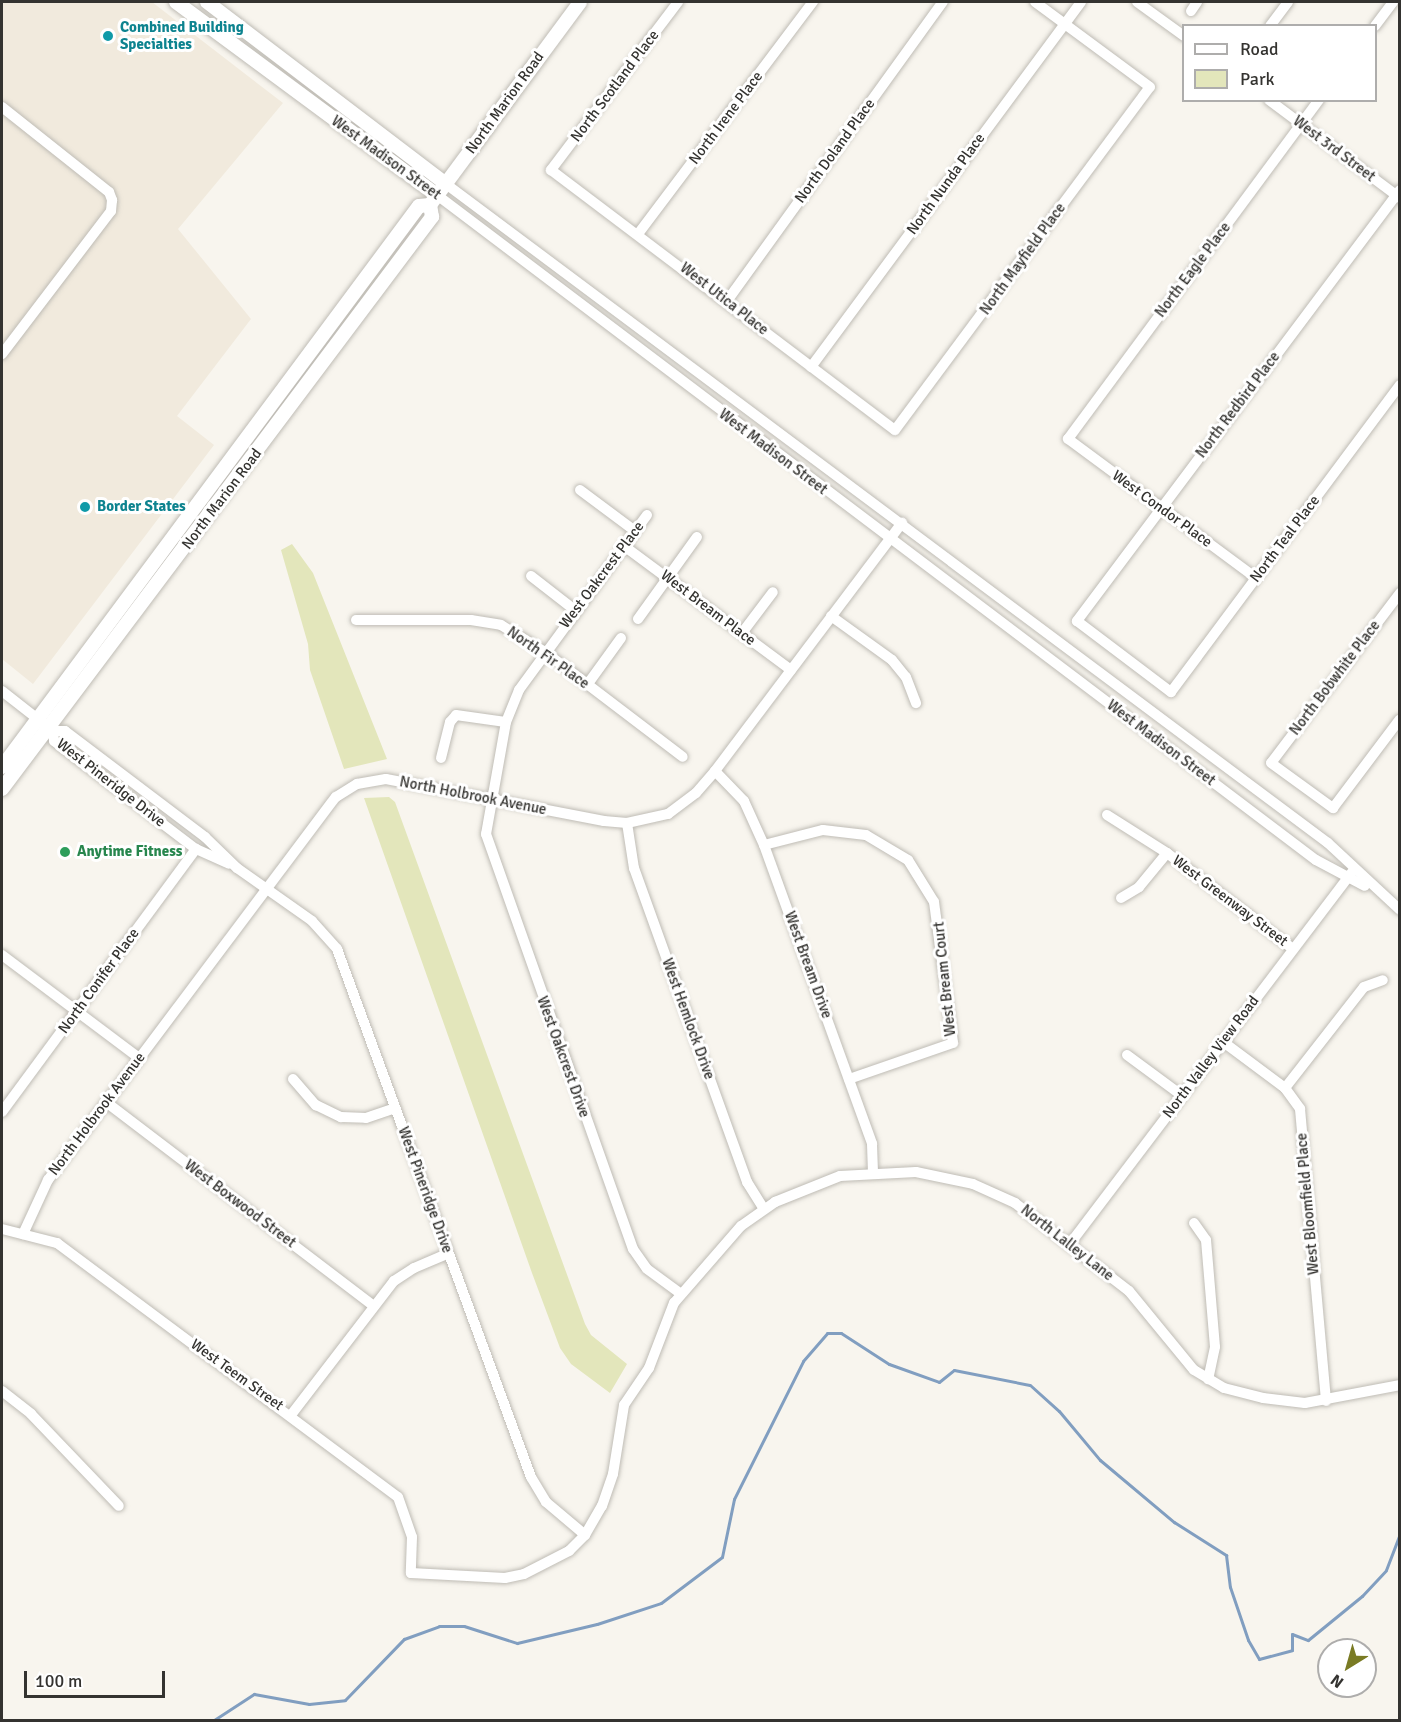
<!DOCTYPE html>
<html>
<head>
<meta charset="utf-8">
<style>
	body { margin:0 }
	#map { position:relative; width:1401px; height:1722px; overflow:hidden; background:#f8f5ee; font-family:Signika,sans-serif }
	div>[style] { position:absolute }
	[style*='--x'] { left:calc(var(--x)*1px); top:calc(var(--y)*1px); width:calc(var(--w)*1px); rotate:calc(var(--a)*1deg) }
	.built>* { inset:0; background:#f1eadd }
	.green>* { inset:0; background:#e3e6bb }
	.stream>* { height:3px; margin:-1.5px; padding:0 1.5px; transform-origin:1.5px; border-radius:1.5px; background:#819ec0 }
	.roads { filter:drop-shadow(0 0 2px #bfbcb5) drop-shadow(0 0 2px #bfbcb5) }
	.minor>* { height:10px; margin:-5px; padding:0 5px; transform-origin:5px; border-radius:5px; background:#fff }
	.major>* { height:14px; margin:-7px; padding:0 7px; transform-origin:7px; border-radius:7px; background:#fff }
	.dots>* { width:16px; height:16px; translate:-50% -50%; box-sizing:border-box; border:3px solid #fff; border-radius:50% }
	span { translate:-50% -50%; white-space:nowrap; text-align:center; line-height:1.15; -webkit-text-stroke:6px #fff; paint-order:stroke }
	.culture-label { font-size:15px; color:#0d838f; font-weight:700 }
	.left { translate:0 -50%; text-align:left }
	.street-label { font-size:15px; color:#343330 }
	.leisure-label { font-size:15px; color:#27864d; font-weight:700 }
	.frame { position:absolute; inset:0; border:3px solid #343330; pointer-events:none }
	.legend { position:absolute; left:1182px; top:24px; width:195px; height:78px; box-sizing:border-box; background:#fff; border:2px solid #aeadac; margin:0; padding:8px 10px; list-style:none; font-size:18px; color:#343330 }
	.legend li { display:flex; align-items:center; gap:12px; height:30px }
	.legend b { width:30px; border:2px solid #aeadac }
	.north { position:absolute; left:1317px; top:1638px; width:60px; height:60px; box-sizing:border-box; background:#fff; border:2px solid #aeadac; border-radius:50%; rotate:217deg; font-size:16px; font-weight:700; line-height:24px; text-align:center; color:#343330 }
	.north::after { content:''; display:block; margin:auto; width:21px; height:27px; background:#7a7b24; clip-path:polygon(50% 0,100% 100%,50% 72%,0 100%) }
	.scale { position:absolute; left:24px; top:1671px; width:141px; height:27px; box-sizing:border-box; border:3px solid #343330; border-top:0; padding-left:8px; font-size:18px; line-height:21px; white-space:nowrap; color:#343330; -webkit-text-stroke:4px #fff; paint-order:stroke }
</style>
</head>
<body>
<div id="map">
	<div class="built">
		<div style="clip-path:polygon(2px 2px,152px 2px,283px 103px,178px 229px,251px 319px,177px 416px,214px 445px,33px 684px,2px 659px)"></div>
	</div>
	<div class="green">
		<div style="clip-path:polygon(292px 544px,313px 573px,387px 759px,344px 769px,310px 670px,308px 644px,281px 550px)"></div>
		<div style="clip-path:polygon(389px 797px,395px 802px,585px 1324px,591px 1335px,627px 1364px,610px 1393px,571px 1364px,560px 1348px,532px 1273px,364px 798px)"></div>
	</div>
	<div class="stream">
		<div style="--x:214;--y:1720;--w:48;--a:-33"></div>
		<div style="--x:254;--y:1694;--w:56;--a:10.3"></div>
		<div style="--x:309;--y:1704;--w:36;--a:-6"></div>
		<div style="--x:345;--y:1700;--w:85;--a:-46"></div>
		<div style="--x:404;--y:1639;--w:37;--a:-20"></div>
		<div style="--x:439;--y:1626;--w:25;--a:0"></div>
		<div style="--x:464;--y:1626;--w:56;--a:17.8"></div>
		<div style="--x:517;--y:1643;--w:82;--a:-13.4"></div>
		<div style="--x:597;--y:1624;--w:67;--a:-18.2"></div>
		<div style="--x:661;--y:1603;--w:76;--a:-37"></div>
		<div style="--x:722;--y:1557;--w:59;--a:-78.3"></div>
		<div style="--x:734;--y:1499;--w:154;--a:-63.4"></div>
		<div style="--x:803;--y:1361;--w:37;--a:-49"></div>
		<div style="--x:827;--y:1333;--w:14;--a:0"></div>
		<div style="--x:841;--y:1333;--w:57;--a:32.9"></div>
		<div style="--x:889;--y:1364;--w:53;--a:19.8"></div>
		<div style="--x:939;--y:1382;--w:19;--a:-39"></div>
		<div style="--x:954;--y:1370;--w:77;--a:11.2"></div>
		<div style="--x:1030;--y:1385;--w:39;--a:42"></div>
		<div style="--x:1059;--y:1411;--w:64;--a:50.1"></div>
		<div style="--x:1100;--y:1460;--w:97;--a:40"></div>
		<div style="--x:1174;--y:1522;--w:62;--a:32.4"></div>
		<div style="--x:1226;--y:1555;--w:32;--a:83"></div>
		<div style="--x:1230;--y:1587;--w:56;--a:71.2"></div>
		<div style="--x:1248;--y:1640;--w:22;--a:60"></div>
		<div style="--x:1259;--y:1659;--w:34;--a:-15"></div>
		<div style="--x:1292;--y:1650;--w:16;--a:-90"></div>
		<div style="--x:1292;--y:1634;--w:17;--a:21"></div>
		<div style="--x:1308;--y:1640;--w:70;--a:-39.2"></div>
		<div style="--x:1362;--y:1596;--w:35;--a:-47"></div>
		<div style="--x:1386;--y:1570;--w:39;--a:-69"></div>
	</div>
	<div class="roads">
		<div class="minor">
			<div style="--x:678;--y:2;--w:211;--a:127.1"></div>
			<div style="--x:551;--y:170;--w:431;--a:37.1"></div>
			<div style="--x:895;--y:430;--w:427;--a:-53.4"></div>
			<div style="--x:1150;--y:87;--w:143;--a:-143.5"></div>
			<div style="--x:1137;--y:2;--w:58;--a:35.9"></div>
			<div style="--x:1191;--y:11;--w:11;--a:-56"></div>
			<div style="--x:1270;--y:26;--w:30;--a:-53"></div>
			<div style="--x:1375;--y:26;--w:30;--a:-53"></div>
			<div style="--x:1269;--y:100;--w:164;--a:36.8"></div>
			<div style="--x:2;--y:107;--w:137;--a:38.5"></div>
			<div style="--x:109;--y:192;--w:9;--a:69"></div>
			<div style="--x:112;--y:200;--w:11;--a:95"></div>
			<div style="--x:111;--y:211;--w:180;--a:127.3"></div>
			<div style="--x:446;--y:184;--w:1101;--a:36.77"></div>
			<div style="--x:1328;--y:843;--w:98;--a:42.9"></div>
			<div style="--x:1400;--y:190;--w:539;--a:126.85"></div>
			<div style="--x:1077;--y:621;--w:118;--a:37.1"></div>
			<div style="--x:1171;--y:692;--w:383;--a:-53.3"></div>
			<div style="--x:437;--y:195;--w:1102;--a:37.11"></div>
			<div style="--x:1316;--y:860;--w:55;--a:28"></div>
			<div style="--x:638;--y:234;--w:291;--a:-53"></div>
			<div style="--x:727;--y:301;--w:369;--a:-54.2"></div>
			<div style="--x:811;--y:367;--w:454;--a:-53.5"></div>
			<div style="--x:580;--y:490;--w:69;--a:36.7"></div>
			<div style="--x:647;--y:515;--w:217;--a:126.2"></div>
			<div style="--x:519;--y:690;--w:35;--a:112"></div>
			<div style="--x:506;--y:722;--w:114;--a:100.1"></div>
			<div style="--x:486;--y:834;--w:440;--a:70.5"></div>
			<div style="--x:633;--y:1249;--w:24;--a:55"></div>
			<div style="--x:647;--y:1269;--w:42;--a:36.3"></div>
			<div style="--x:624;--y:546;--w:208;--a:36.6"></div>
			<div style="--x:531;--y:576;--w:57;--a:37.9"></div>
			<div style="--x:1256;--y:578;--w:234;--a:-143.5"></div>
			<div style="--x:1068;--y:439;--w:422;--a:-53.5"></div>
			<div style="--x:1400;--y:593;--w:213;--a:127.2"></div>
			<div style="--x:1271;--y:763;--w:77;--a:36"></div>
			<div style="--x:1333;--y:808;--w:111;--a:-53"></div>
			<div style="--x:831;--y:616;--w:75;--a:35.8"></div>
			<div style="--x:892;--y:660;--w:22;--a:51"></div>
			<div style="--x:906;--y:677;--w:28;--a:69"></div>
			<div style="--x:638;--y:619;--w:101;--a:-54.3"></div>
			<div style="--x:356;--y:620;--w:115;--a:0"></div>
			<div style="--x:471;--y:620;--w:30;--a:9"></div>
			<div style="--x:501;--y:625;--w:52;--a:31.5"></div>
			<div style="--x:545;--y:652;--w:173;--a:37.3"></div>
			<div style="--x:742;--y:633;--w:51;--a:-52.9"></div>
			<div style="--x:587;--y:685;--w:58;--a:-54.1"></div>
			<div style="--x:2;--y:691;--w:65;--a:38.1"></div>
			<div style="--x:53;--y:731;--w:12;--a:0"></div>
			<div style="--x:65;--y:731;--w:176;--a:37.1"></div>
			<div style="--x:205;--y:837;--w:45;--a:44.1"></div>
			<div style="--x:237;--y:868;--w:92;--a:35.2"></div>
			<div style="--x:312;--y:921;--w:38;--a:48"></div>
			<div style="--x:337;--y:949;--w:563;--a:69.83"></div>
			<div style="--x:531;--y:1477;--w:29;--a:59"></div>
			<div style="--x:546;--y:1502;--w:51;--a:40.2"></div>
			<div style="--x:53;--y:731;--w:10;--a:84"></div>
			<div style="--x:54;--y:741;--w:178;--a:37.3"></div>
			<div style="--x:196;--y:849;--w:36;--a:24"></div>
			<div style="--x:441;--y:758;--w:37;--a:-76"></div>
			<div style="--x:450;--y:722;--w:9;--a:-49"></div>
			<div style="--x:456;--y:715;--w:50;--a:8"></div>
			<div style="--x:715;--y:771;--w:42;--a:46"></div>
			<div style="--x:744;--y:801;--w:48;--a:65.6"></div>
			<div style="--x:764;--y:845;--w:318;--a:70.1"></div>
			<div style="--x:872;--y:1144;--w:28;--a:88"></div>
			<div style="--x:1107;--y:815;--w:71;--a:32.3"></div>
			<div style="--x:1167;--y:853;--w:158;--a:37.3"></div>
			<div style="--x:627;--y:823;--w:46;--a:81.2"></div>
			<div style="--x:634;--y:868;--w:334;--a:70.2"></div>
			<div style="--x:747;--y:1182;--w:32;--a:58"></div>
			<div style="--x:764;--y:845;--w:61;--a:-14.3"></div>
			<div style="--x:823;--y:830;--w:43;--a:6.6"></div>
			<div style="--x:866;--y:835;--w:49;--a:30.8"></div>
			<div style="--x:908;--y:860;--w:49;--a:58.2"></div>
			<div style="--x:934;--y:902;--w:142;--a:82.3"></div>
			<div style="--x:953;--y:1043;--w:110;--a:160.9"></div>
			<div style="--x:1121;--y:898;--w:21;--a:-31"></div>
			<div style="--x:1139;--y:887;--w:44;--a:-50.5"></div>
			<div style="--x:2;--y:955;--w:171;--a:36.9"></div>
			<div style="--x:1222;--y:1041;--w:79;--a:36.7"></div>
			<div style="--x:1285;--y:1088;--w:26;--a:54"></div>
			<div style="--x:1300;--y:1109;--w:293;--a:84.9"></div>
			<div style="--x:1127;--y:1055;--w:67;--a:36.5"></div>
			<div style="--x:293;--y:1079;--w:35;--a:49"></div>
			<div style="--x:316;--y:1105;--w:28;--a:26"></div>
			<div style="--x:341;--y:1117;--w:25;--a:2"></div>
			<div style="--x:366;--y:1118;--w:31;--a:-19"></div>
			<div style="--x:1285;--y:1088;--w:128;--a:-52"></div>
			<div style="--x:1364;--y:987;--w:20;--a:-20"></div>
			<div style="--x:106;--y:1102;--w:337;--a:37.3"></div>
			<div style="--x:2;--y:1112;--w:327;--a:-53.6"></div>
			<div style="--x:1194;--y:1223;--w:21;--a:55"></div>
			<div style="--x:1206;--y:1240;--w:107;--a:85.2"></div>
			<div style="--x:1215;--y:1347;--w:33;--a:102"></div>
			<div style="--x:2;--y:1229;--w:57;--a:14.3"></div>
			<div style="--x:57;--y:1243;--w:425;--a:36.7"></div>
			<div style="--x:398;--y:1497;--w:42;--a:70.7"></div>
			<div style="--x:412;--y:1537;--w:36;--a:92"></div>
			<div style="--x:411;--y:1573;--w:94;--a:3"></div>
			<div style="--x:505;--y:1578;--w:19;--a:-12"></div>
			<div style="--x:524;--y:1574;--w:51;--a:-27.1"></div>
			<div style="--x:569;--y:1551;--w:23;--a:-45"></div>
			<div style="--x:585;--y:1535;--w:34;--a:-60"></div>
			<div style="--x:602;--y:1506;--w:34;--a:-71"></div>
			<div style="--x:613;--y:1474;--w:70;--a:-80.9"></div>
			<div style="--x:624;--y:1405;--w:45;--a:-56"></div>
			<div style="--x:649;--y:1368;--w:70;--a:-69"></div>
			<div style="--x:674;--y:1303;--w:102;--a:-49"></div>
			<div style="--x:741;--y:1226;--w:42;--a:-35.2"></div>
			<div style="--x:775;--y:1202;--w:70;--a:-21.8"></div>
			<div style="--x:840;--y:1176;--w:76;--a:-3"></div>
			<div style="--x:916;--y:1172;--w:58;--a:11.9"></div>
			<div style="--x:973;--y:1184;--w:46;--a:24.3"></div>
			<div style="--x:1015;--y:1203;--w:144;--a:37.7"></div>
			<div style="--x:1129;--y:1291;--w:102;--a:50.6"></div>
			<div style="--x:1194;--y:1370;--w:35;--a:31"></div>
			<div style="--x:1224;--y:1388;--w:40;--a:14.4"></div>
			<div style="--x:1263;--y:1398;--w:42;--a:6.8"></div>
			<div style="--x:1305;--y:1403;--w:97;--a:-10.7"></div>
			<div style="--x:23;--y:1234;--w:60;--a:-65.2"></div>
			<div style="--x:48;--y:1180;--w:479;--a:-53.1"></div>
			<div style="--x:336;--y:797;--w:25;--a:-32"></div>
			<div style="--x:357;--y:784;--w:29;--a:-10"></div>
			<div style="--x:386;--y:779;--w:222;--a:10.9"></div>
			<div style="--x:604;--y:821;--w:23;--a:5"></div>
			<div style="--x:627;--y:823;--w:42;--a:-12.4"></div>
			<div style="--x:668;--y:814;--w:35;--a:-37"></div>
			<div style="--x:696;--y:793;--w:29;--a:-49"></div>
			<div style="--x:715;--y:771;--w:311;--a:-53"></div>
			<div style="--x:1069;--y:1245;--w:468;--a:-52.8"></div>
			<div style="--x:2;--y:1391;--w:37;--a:38"></div>
			<div style="--x:31;--y:1414;--w:127;--a:46.3"></div>
			<div style="--x:291;--y:1415;--w:169;--a:-52.5"></div>
			<div style="--x:394;--y:1281;--w:24;--a:-33"></div>
			<div style="--x:414;--y:1268;--w:36;--a:-23"></div>
		</div>
		<div class="major">
			<div style="--x:176;--y:2;--w:325;--a:36.5"></div>
			<div style="--x:207;--y:2;--w:300;--a:37.3"></div>
			<div style="--x:2;--y:767;--w:699;--a:-53.38"></div>
			<div style="--x:419;--y:206;--w:11;--a:-5"></div>
			<div style="--x:2;--y:789;--w:716;--a:-53.07"></div>
			<div style="--x:432;--y:217;--w:12;--a:-99"></div>
			<div style="--x:430;--y:205;--w:252;--a:-53.5"></div>
		</div>
	</div>
	<div class="dots">
		<div style="left:108px;top:36px;background:#0f9aa8"></div>
		<div style="left:85px;top:507px;background:#0f9aa8"></div>
		<div style="left:65px;top:852px;background:#2e9e5b"></div>
	</div>
	<div class="culture-label">
		<span class="left" style="left:120px;top:36px">Combined Building<br>Specialties</span>
		<span class="left" style="left:97px;top:507px">Border States</span>
	</div>
	<div class="street-label">
		<span style="left:615px;top:86px;rotate:-53deg">North Scotland Place</span>
		<span style="left:505px;top:103px;rotate:-54deg">North Marion Road</span>
		<span style="left:726px;top:118px;rotate:-53deg">North Irene Place</span>
		<span style="left:1334px;top:149px;rotate:37deg">West 3rd Street</span>
		<span style="left:835px;top:151px;rotate:-54deg">North Doland Place</span>
		<span style="left:386px;top:158px;rotate:36deg">West Madison Street</span>
		<span style="left:946px;top:184px;rotate:-54deg">North Nunda Place</span>
		<span style="left:1023px;top:259px;rotate:-54deg">North Mayfield Place</span>
		<span style="left:1193px;top:270px;rotate:-53deg">North Eagle Place</span>
		<span style="left:724px;top:299px;rotate:38deg">West Utica Place</span>
		<span style="left:1238px;top:405px;rotate:-53deg">North Redbird Place</span>
		<span style="left:773px;top:452px;rotate:37deg">West Madison Street</span>
		<span style="left:222px;top:499px;rotate:-53deg">North Marion Road</span>
		<span style="left:1162px;top:509px;rotate:36deg">West Condor Place</span>
		<span style="left:1285px;top:539px;rotate:-53deg">North Teal Place</span>
		<span style="left:602px;top:575px;rotate:-53deg">West Oakcrest Place</span>
		<span style="left:708px;top:608px;rotate:37deg">West Bream Place</span>
		<span style="left:548px;top:658px;rotate:35deg">North Fir Place</span>
		<span style="left:1335px;top:678px;rotate:-53deg">North Bobwhite Place</span>
		<span style="left:1161px;top:743px;rotate:37deg">West Madison Street</span>
		<span style="left:111px;top:783px;rotate:38deg">West Pineridge Drive</span>
		<span style="left:473px;top:796px;rotate:11deg">North Holbrook Avenue</span>
		<span style="left:1230px;top:901px;rotate:37deg">West Greenway Street</span>
		<span style="left:808px;top:965px;rotate:70deg">West Bream Drive</span>
		<span style="left:945px;top:979px;rotate:-96deg">West Bream Court</span>
		<span style="left:99px;top:981px;rotate:-54deg">North Conifer Place</span>
		<span style="left:688px;top:1019px;rotate:70deg">West Hemlock Drive</span>
		<span style="left:563px;top:1057px;rotate:70deg">West Oakcrest Drive</span>
		<span style="left:1211px;top:1057px;rotate:-53deg">North Valley View Road</span>
		<span style="left:97px;top:1114px;rotate:-53deg">North Holbrook Avenue</span>
		<span style="left:425px;top:1190px;rotate:70deg">West Pineridge Drive</span>
		<span style="left:240px;top:1204px;rotate:37deg">West Boxwood Street</span>
		<span style="left:1308px;top:1204px;rotate:-95deg">West Bloomfield Place</span>
		<span style="left:1067px;top:1243px;rotate:38deg">North Lalley Lane</span>
		<span style="left:237px;top:1375px;rotate:36deg">West Teem Street</span>
	</div>
	<div class="leisure-label">
		<span class="left" style="left:77px;top:852px">Anytime Fitness</span>
	</div>
	<div class="frame"></div>
	<ul class="legend">
	<li><b style="height:8px;background:#fff"></b>Road</li>
	<li><b style="height:16px;background:#e3e6bb"></b>Park</li>
	</ul>
	<div class="north">N</div>
	<div class="scale">100 m</div>
</div>
</body>
</html>
